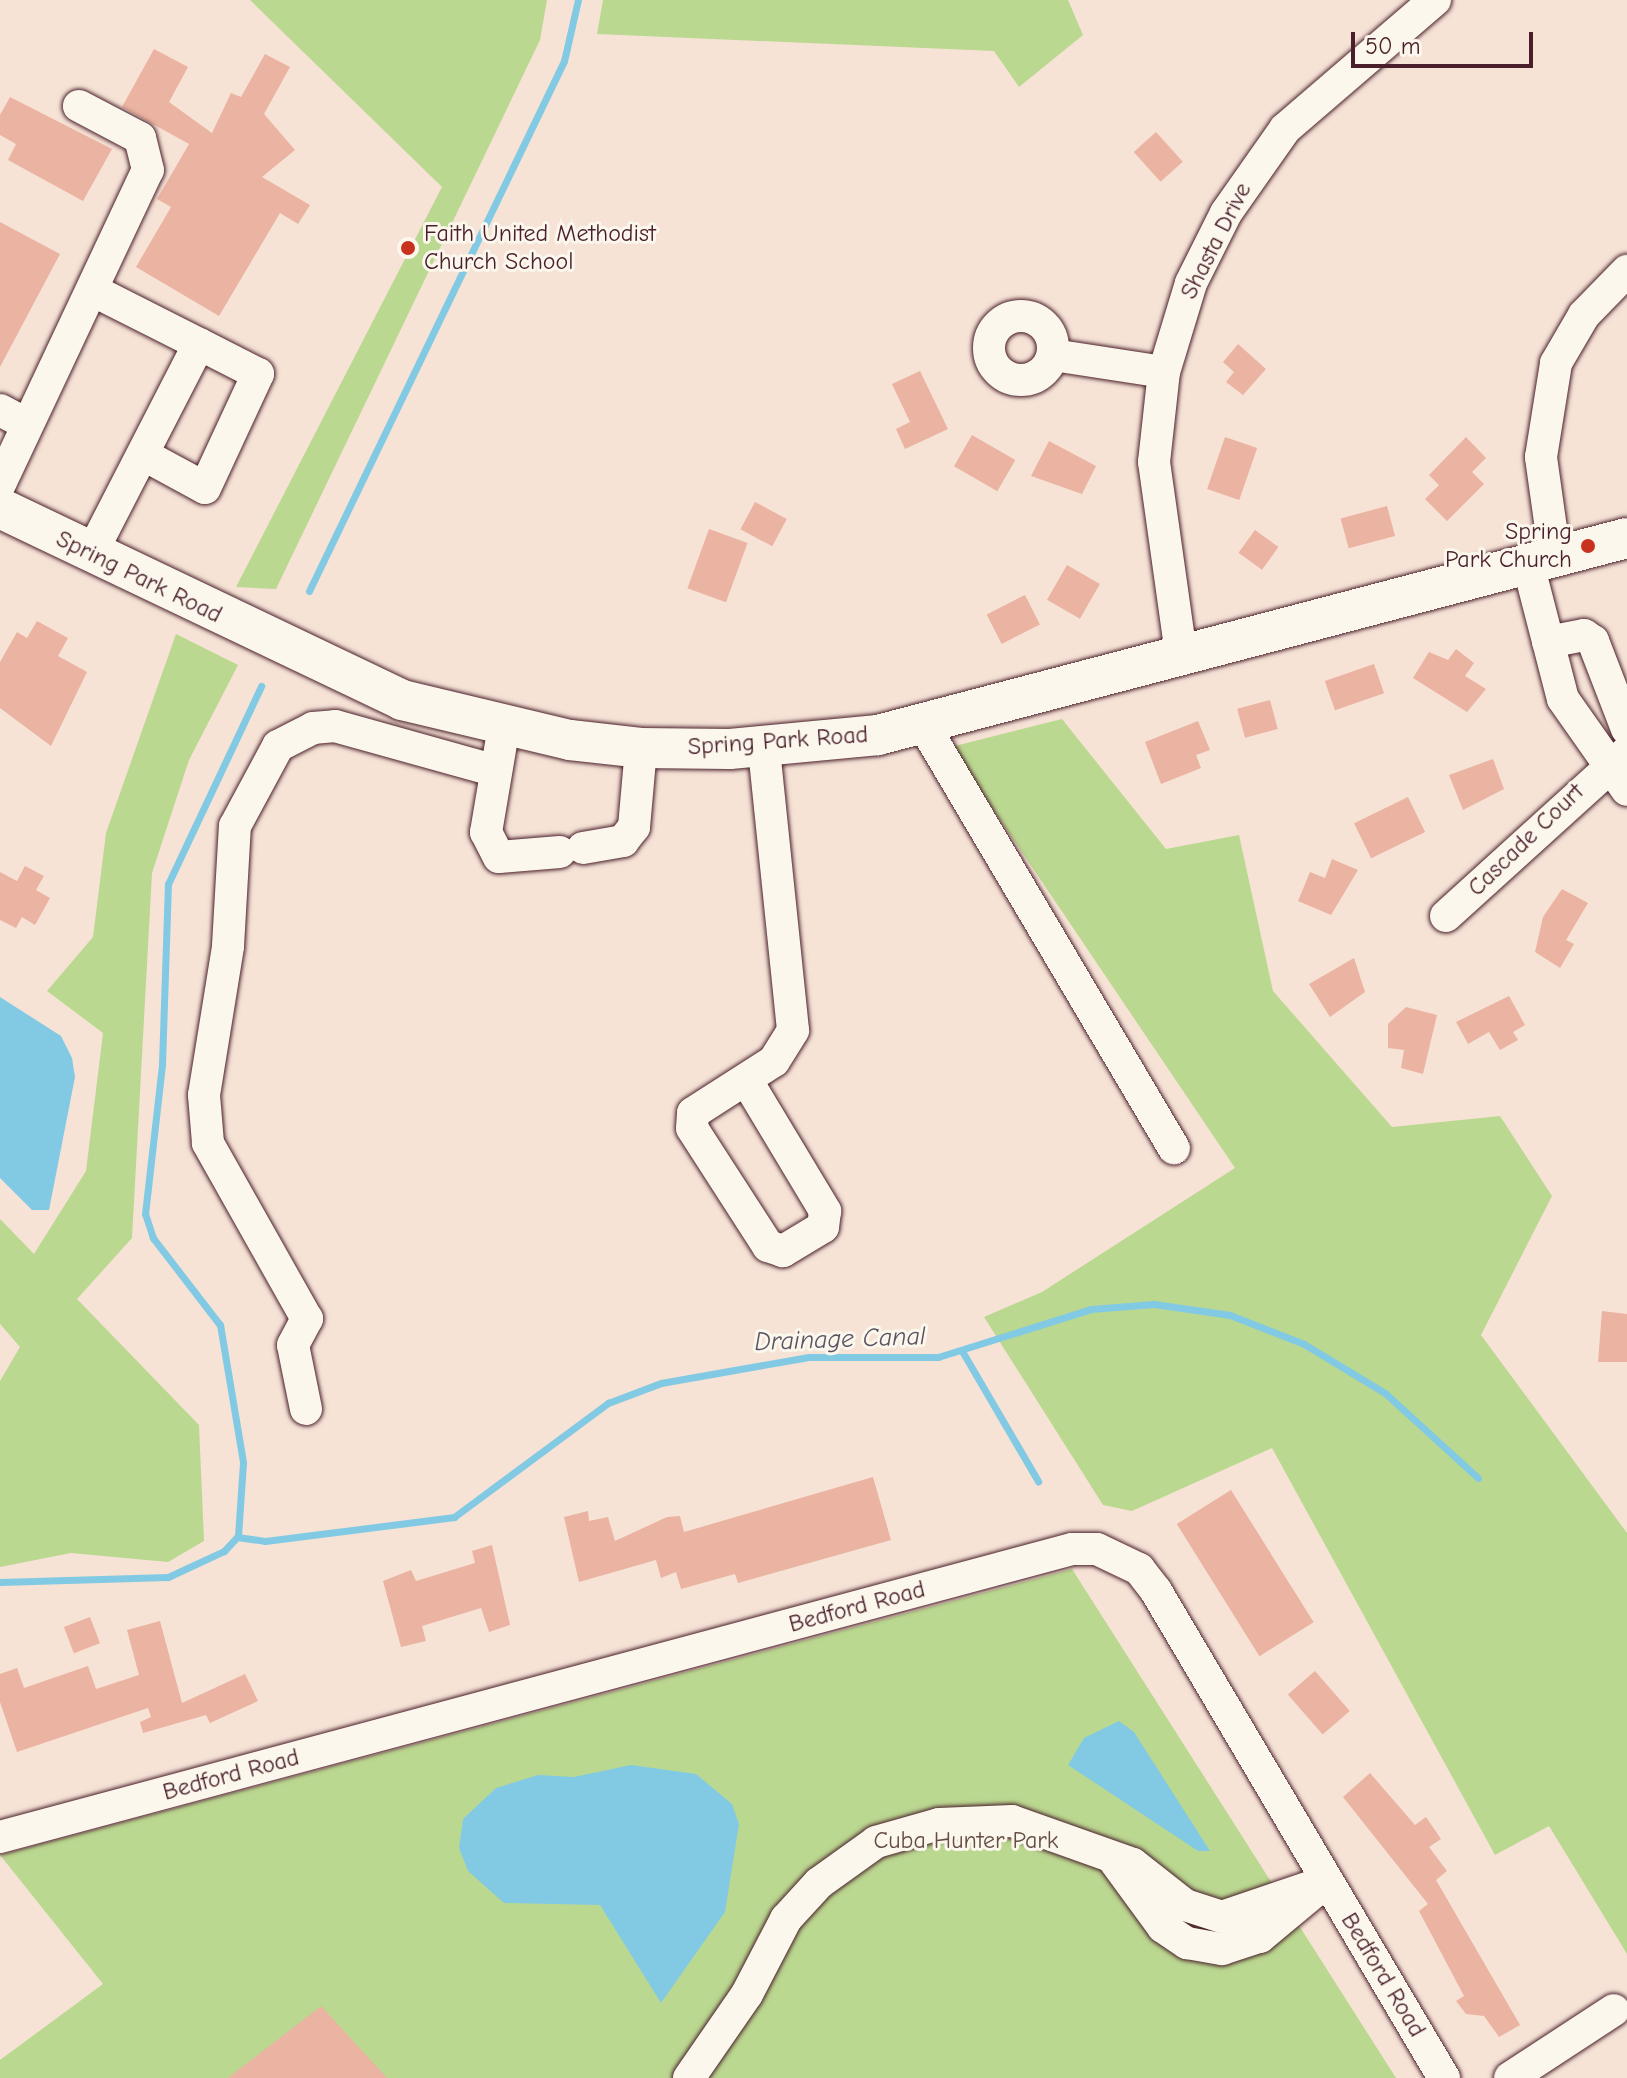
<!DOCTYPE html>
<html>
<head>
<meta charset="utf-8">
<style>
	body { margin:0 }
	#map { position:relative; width:1627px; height:2078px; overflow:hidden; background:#f6e3d6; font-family:"Comic Neue",sans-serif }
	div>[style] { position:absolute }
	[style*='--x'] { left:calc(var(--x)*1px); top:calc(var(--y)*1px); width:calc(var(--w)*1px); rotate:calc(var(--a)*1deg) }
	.green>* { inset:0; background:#bbd890 }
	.water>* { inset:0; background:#82cae3 }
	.stream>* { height:7px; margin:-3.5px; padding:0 3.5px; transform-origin:3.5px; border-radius:3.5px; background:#82cae3 }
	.building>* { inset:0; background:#ebb3a1; transform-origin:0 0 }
	.roads { filter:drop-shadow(0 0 2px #4a1f2b) drop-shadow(0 0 2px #4a1f2b) }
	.minor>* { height:32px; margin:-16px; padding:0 16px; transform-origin:16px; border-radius:16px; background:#fbf7ec }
	.minor>.ring { margin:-16px; padding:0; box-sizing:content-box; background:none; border:32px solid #fbf7ec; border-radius:50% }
	.major>* { height:40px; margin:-20px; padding:0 20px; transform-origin:20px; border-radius:20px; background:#fbf7ec }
	.dots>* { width:22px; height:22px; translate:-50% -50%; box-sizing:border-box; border:4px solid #fbf7ec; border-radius:50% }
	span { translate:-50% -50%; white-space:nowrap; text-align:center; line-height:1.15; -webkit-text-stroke:6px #fbf7ec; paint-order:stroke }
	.poi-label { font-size:24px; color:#4a1f2b }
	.left { translate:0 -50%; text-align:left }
	.right { translate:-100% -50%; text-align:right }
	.street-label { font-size:24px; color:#4a1f2b }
	.park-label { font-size:24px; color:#664d44 }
	.water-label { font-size:26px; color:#5b5262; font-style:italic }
	.scale { position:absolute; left:1351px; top:32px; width:182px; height:36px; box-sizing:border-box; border:4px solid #4a1f2b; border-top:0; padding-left:10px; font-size:24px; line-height:28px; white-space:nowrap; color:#4a1f2b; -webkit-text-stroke:6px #fbf7ec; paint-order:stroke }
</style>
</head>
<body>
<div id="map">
	<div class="green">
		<div style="clip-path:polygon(250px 0,547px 0,540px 40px,276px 589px,236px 587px,442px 187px)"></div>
		<div style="clip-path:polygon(603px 0,1068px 0,1083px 35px,1019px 87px,994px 51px,597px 34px)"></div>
		<div style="clip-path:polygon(176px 634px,238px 665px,189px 760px,152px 873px,132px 1238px,77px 1299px,199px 1425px,204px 1541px,168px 1562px,71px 1553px,0 1567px,0 1381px,20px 1347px,0 1324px,0 1219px,34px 1254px,86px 1171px,103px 1033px,47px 991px,93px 937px,106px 833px)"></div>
		<div style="clip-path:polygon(1062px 719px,1166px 849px,1239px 835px,1273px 991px,1392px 1127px,1500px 1116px,1552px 1196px,1481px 1335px,1627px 1533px,1627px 1954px,1549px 1826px,1495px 1855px,1272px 1448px,1132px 1511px,1103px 1505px,984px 1317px,1042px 1292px,1235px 1168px,951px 747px)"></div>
		<div style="clip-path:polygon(1072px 1569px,1396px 2078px,0 2078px,0 2060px,103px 1984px,0 1855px)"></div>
	</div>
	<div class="water">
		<div style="clip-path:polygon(0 997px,61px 1036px,72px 1058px,75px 1077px,49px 1210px,32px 1210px,0 1178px)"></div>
		<div style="clip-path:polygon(1119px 1721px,1134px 1732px,1210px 1851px,1198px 1851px,1068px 1765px,1084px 1738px)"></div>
		<div style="clip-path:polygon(631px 1765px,696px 1774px,732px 1804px,739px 1824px,725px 1912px,661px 2003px,600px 1905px,504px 1903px,468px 1871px,459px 1848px,463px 1819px,496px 1788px,538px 1775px,574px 1777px)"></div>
	</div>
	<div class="stream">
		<div style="--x:309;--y:591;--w:588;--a:-64.31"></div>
		<div style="--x:564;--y:61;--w:63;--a:-77.1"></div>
		<div style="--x:962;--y:1351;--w:151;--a:59.7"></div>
		<div style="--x:237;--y:1537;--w:28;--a:8"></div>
		<div style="--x:265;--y:1541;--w:191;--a:-7.2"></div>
		<div style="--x:454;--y:1517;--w:192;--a:-36.5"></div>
		<div style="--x:608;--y:1403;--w:57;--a:-20.7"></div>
		<div style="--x:661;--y:1383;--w:150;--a:-10"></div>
		<div style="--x:809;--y:1357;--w:129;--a:0"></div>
		<div style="--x:938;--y:1357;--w:160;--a:-17.4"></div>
		<div style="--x:1091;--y:1309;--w:63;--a:-4.5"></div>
		<div style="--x:1154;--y:1304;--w:77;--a:8.2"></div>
		<div style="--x:1230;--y:1315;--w:79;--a:21.4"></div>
		<div style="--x:1304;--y:1344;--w:95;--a:31.2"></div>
		<div style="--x:1385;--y:1393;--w:126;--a:42.4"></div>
		<div style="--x:0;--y:1582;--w:168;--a:-1.7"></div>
		<div style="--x:168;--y:1577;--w:62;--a:-24.9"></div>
		<div style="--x:224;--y:1551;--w:21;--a:-47"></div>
		<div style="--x:238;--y:1536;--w:74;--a:-86.1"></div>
		<div style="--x:243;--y:1462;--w:139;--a:-99.5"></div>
		<div style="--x:220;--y:1325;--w:110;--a:-127.6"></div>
		<div style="--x:153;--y:1238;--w:25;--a:-108"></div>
		<div style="--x:145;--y:1214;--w:151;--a:-83.5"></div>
		<div style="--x:162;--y:1064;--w:180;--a:-88.1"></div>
		<div style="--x:168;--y:884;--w:219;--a:-64.8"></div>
	</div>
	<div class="building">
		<div style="clip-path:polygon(154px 49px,188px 67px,169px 102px,212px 133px,231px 93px,241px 97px,265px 54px,290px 67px,264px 114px,295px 150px,262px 177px,310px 205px,298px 224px,280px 213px,219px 316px,136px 267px,171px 207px,157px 199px,189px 144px,122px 107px)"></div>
		<div style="clip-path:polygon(10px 97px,112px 149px,83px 201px,8px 160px,16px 144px,0 135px,0 115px)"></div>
		<div style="left:1156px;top:132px;width:40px;height:30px;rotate:48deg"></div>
		<div style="clip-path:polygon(0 222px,60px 254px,0 367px)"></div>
		<div style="clip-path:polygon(1238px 344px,1266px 369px,1243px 395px,1226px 382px,1234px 372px,1223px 362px)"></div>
		<div style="clip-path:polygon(920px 371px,948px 429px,905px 449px,896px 429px,910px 422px,892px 384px)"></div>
		<div style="left:972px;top:435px;width:50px;height:36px;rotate:30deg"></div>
		<div style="left:1225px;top:437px;width:34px;height:55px;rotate:19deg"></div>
		<div style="clip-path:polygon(1466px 437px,1486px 458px,1472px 472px,1484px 484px,1447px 521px,1425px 499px,1439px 485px,1429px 475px)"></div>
		<div style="clip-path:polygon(1049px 441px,1096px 466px,1082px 494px,1031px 476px)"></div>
		<div style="left:755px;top:502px;width:36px;height:31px;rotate:28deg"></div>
		<div style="left:1387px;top:506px;width:31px;height:48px;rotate:75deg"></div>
		<div style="left:709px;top:529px;width:41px;height:63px;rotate:20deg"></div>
		<div style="left:1255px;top:530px;width:29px;height:28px;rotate:36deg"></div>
		<div style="left:1067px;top:565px;width:38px;height:40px;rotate:30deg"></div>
		<div style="left:1025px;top:595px;width:33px;height:43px;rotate:63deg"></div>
		<div style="clip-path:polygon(37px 621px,68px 638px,58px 656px,87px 672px,51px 746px,0 708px,0 662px,17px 632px,27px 638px)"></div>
		<div style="clip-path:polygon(1456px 649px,1474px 663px,1465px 676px,1486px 689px,1467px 712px,1413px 678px,1429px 652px,1448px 660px)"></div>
		<div style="left:1374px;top:664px;width:31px;height:52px;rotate:71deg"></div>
		<div style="left:1270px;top:700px;width:30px;height:34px;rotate:75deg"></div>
		<div style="clip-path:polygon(1198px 721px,1210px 750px,1196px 755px,1201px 768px,1161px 784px,1145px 742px)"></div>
		<div style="clip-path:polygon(1493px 759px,1504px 789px,1463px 810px,1449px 775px)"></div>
		<div style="left:1408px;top:797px;width:39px;height:60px;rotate:64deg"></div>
		<div style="clip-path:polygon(1332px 859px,1358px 870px,1331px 915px,1298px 901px,1310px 872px,1325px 878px)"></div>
		<div style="clip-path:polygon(25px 866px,44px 876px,36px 890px,50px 898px,35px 925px,22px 917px,16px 928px,0 920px,0 872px,17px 881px)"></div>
		<div style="clip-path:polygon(1562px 889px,1588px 903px,1566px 940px,1574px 944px,1560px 968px,1535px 952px,1543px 917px)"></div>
		<div style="clip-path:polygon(1354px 958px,1365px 992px,1330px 1017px,1309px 984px)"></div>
		<div style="clip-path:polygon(1509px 996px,1525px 1025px,1513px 1032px,1518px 1040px,1500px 1050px,1489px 1032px,1468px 1044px,1456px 1022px)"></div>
		<div style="clip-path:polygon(1406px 1007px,1437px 1015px,1423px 1074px,1401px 1068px,1404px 1050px,1388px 1048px,1388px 1024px)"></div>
		<div style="clip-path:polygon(1602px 1311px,1627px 1314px,1627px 1362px,1598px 1362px)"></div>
		<div style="clip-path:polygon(873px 1477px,891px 1540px,738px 1583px,735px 1574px,681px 1589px,676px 1572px,661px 1578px,656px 1560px,579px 1582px,564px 1517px,588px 1511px,589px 1521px,608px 1517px,615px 1541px,667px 1517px,680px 1516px,684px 1532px)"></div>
		<div style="left:1231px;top:1490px;width:156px;height:64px;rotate:58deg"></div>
		<div style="clip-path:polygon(492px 1545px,510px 1625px,489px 1632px,481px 1608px,422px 1626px,426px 1641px,401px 1647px,383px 1581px,411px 1570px,416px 1581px,475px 1563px,472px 1551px)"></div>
		<div style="left:90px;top:1617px;width:28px;height:28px;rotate:69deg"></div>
		<div style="clip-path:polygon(160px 1621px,182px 1703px,245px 1674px,258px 1701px,210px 1723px,206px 1715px,143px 1733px,140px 1722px,151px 1717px,148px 1708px,17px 1752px,0 1702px,0 1674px,17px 1668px,24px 1688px,88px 1666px,96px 1689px,139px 1675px,127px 1630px)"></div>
		<div style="left:1315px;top:1671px;width:53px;height:36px;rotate:49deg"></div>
		<div style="clip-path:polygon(1370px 1773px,1415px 1825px,1426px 1817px,1441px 1839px,1429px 1847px,1447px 1871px,1436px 1880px,1520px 2025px,1499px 2037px,1484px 2016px,1466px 2014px,1456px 2001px,1464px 1996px,1419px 1911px,1428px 1904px,1343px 1797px)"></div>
		<div style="clip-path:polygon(321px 2006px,387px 2078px,228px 2078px)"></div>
	</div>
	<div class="roads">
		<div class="minor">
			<div class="ring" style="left:989px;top:316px;width:32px;height:32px"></div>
			<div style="--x:1053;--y:355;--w:112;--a:8.7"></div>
			<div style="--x:0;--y:410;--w:30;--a:28"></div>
			<div style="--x:144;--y:455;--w:69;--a:28.4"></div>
			<div style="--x:205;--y:488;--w:126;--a:-65.1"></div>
			<div style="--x:258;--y:374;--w:66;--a:-153"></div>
			<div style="--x:0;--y:484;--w:347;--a:-64.8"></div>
			<div style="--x:148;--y:170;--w:33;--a:-104"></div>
			<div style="--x:140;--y:138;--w:69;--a:-152.3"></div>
			<div style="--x:91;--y:554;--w:236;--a:-62.8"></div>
			<div style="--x:199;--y:344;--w:120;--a:-153.2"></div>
			<div style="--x:1555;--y:557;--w:101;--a:-98"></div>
			<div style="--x:1541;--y:457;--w:95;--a:-80.9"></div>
			<div style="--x:1556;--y:363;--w:56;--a:-59.7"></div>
			<div style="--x:1584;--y:315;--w:62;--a:-45.7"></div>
			<div style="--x:1528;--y:564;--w:139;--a:75.5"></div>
			<div style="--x:1563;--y:699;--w:111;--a:54.9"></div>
			<div style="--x:1548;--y:642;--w:37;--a:-11"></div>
			<div style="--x:1584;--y:635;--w:11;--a:34"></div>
			<div style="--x:1593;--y:641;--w:94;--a:68.9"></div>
			<div style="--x:1181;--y:654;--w:194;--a:-98"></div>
			<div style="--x:1154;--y:462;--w:91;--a:-83.7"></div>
			<div style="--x:1164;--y:372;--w:93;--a:-73.1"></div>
			<div style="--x:1191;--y:283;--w:78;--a:-63.4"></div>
			<div style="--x:1226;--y:213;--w:103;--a:-54.9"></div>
			<div style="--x:1285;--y:129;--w:198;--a:-40.7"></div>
			<div style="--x:923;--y:724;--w:493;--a:59.4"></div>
			<div style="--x:504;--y:726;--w:108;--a:99.6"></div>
			<div style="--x:486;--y:832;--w:28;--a:63"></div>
			<div style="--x:499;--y:857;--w:61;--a:-4.7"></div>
			<div style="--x:583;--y:848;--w:41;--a:-9.9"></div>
			<div style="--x:623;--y:841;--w:18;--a:-52"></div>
			<div style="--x:634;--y:827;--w:79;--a:-84.9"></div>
			<div style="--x:1446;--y:916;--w:244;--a:-42.2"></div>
			<div style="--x:747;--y:1081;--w:152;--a:59"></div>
			<div style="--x:825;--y:1211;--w:16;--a:97"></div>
			<div style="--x:823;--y:1227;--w:47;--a:149"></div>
			<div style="--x:783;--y:1251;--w:16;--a:-162"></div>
			<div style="--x:768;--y:1246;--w:140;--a:-122.8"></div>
			<div style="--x:692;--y:1128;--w:15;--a:-86"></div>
			<div style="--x:693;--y:1113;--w:96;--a:-32.7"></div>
			<div style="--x:774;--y:1061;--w:36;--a:-58"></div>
			<div style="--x:793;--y:1030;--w:284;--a:-95.9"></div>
			<div style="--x:306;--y:1409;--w:65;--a:-101.5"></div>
			<div style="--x:293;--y:1345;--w:30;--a:-62"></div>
			<div style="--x:307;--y:1319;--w:202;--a:-119.4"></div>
			<div style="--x:208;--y:1143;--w:48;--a:-94.8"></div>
			<div style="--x:204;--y:1095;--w:151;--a:-80.8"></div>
			<div style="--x:228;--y:946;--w:120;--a:-86.7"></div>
			<div style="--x:235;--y:826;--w:91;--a:-61.7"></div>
			<div style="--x:278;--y:746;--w:39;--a:-27"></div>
			<div style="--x:313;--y:728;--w:22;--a:-5"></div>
			<div style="--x:335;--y:726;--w:167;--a:15.6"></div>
			<div style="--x:0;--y:1837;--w:1110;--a:-15.04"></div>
			<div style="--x:1072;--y:1549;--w:25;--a:0"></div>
			<div style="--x:1097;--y:1549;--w:47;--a:25.5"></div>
			<div style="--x:1139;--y:1569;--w:28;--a:52"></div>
			<div style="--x:1156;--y:1591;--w:566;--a:59.4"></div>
			<div style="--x:1114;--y:1860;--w:83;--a:53.8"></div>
			<div style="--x:1163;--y:1927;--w:29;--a:34"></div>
			<div style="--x:1187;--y:1943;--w:36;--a:10"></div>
			<div style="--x:1222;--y:1949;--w:40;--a:-18"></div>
			<div style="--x:1260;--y:1937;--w:86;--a:-39.8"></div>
			<div style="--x:689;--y:2078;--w:102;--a:-55.4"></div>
			<div style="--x:747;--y:1994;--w:85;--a:-62.5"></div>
			<div style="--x:786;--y:1919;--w:49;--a:-47.5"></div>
			<div style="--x:819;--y:1883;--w:70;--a:-35.7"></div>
			<div style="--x:876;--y:1842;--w:66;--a:-15.9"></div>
			<div style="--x:939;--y:1824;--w:73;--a:-2.4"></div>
			<div style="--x:1012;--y:1821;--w:128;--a:19.6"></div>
			<div style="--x:1133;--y:1864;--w:66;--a:38.3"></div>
			<div style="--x:1185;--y:1905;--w:39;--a:18"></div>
			<div style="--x:1222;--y:1917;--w:111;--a:-18.9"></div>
			<div style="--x:1510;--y:2078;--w:124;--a:-33.2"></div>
		</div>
		<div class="major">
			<div style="--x:0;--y:508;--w:445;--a:25.5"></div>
			<div style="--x:402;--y:700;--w:173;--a:13.4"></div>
			<div style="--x:570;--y:740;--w:71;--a:6.4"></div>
			<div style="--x:641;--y:748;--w:89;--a:0.6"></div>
			<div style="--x:730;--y:749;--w:149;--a:-5.4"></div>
			<div style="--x:878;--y:735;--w:774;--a:-14.74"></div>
		</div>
	</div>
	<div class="dots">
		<div style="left:408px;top:248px;background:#c8321e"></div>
		<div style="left:1588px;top:546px;background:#c8321e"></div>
	</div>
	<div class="poi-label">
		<span class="left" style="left:424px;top:248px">Faith United Methodist<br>Church School</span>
		<span class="right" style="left:1572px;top:546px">Spring<br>Park Church</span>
	</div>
	<div class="street-label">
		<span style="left:1216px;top:241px;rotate:-63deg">Shasta Drive</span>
		<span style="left:139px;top:577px;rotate:26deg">Spring Park Road</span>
		<span style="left:778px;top:741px;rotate:-4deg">Spring Park Road</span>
		<span style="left:1526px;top:840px;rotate:-44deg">Cascade Court</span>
		<span style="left:857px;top:1607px;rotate:-15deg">Bedford Road</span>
		<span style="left:231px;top:1775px;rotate:-15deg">Bedford Road</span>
		<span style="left:1383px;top:1975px;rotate:59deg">Bedford Road</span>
	</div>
	<div class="park-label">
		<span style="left:966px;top:1841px">Cuba Hunter Park</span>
	</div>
	<div class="water-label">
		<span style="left:840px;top:1340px;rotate:-2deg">Drainage Canal</span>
	</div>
	<div class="scale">50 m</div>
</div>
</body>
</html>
